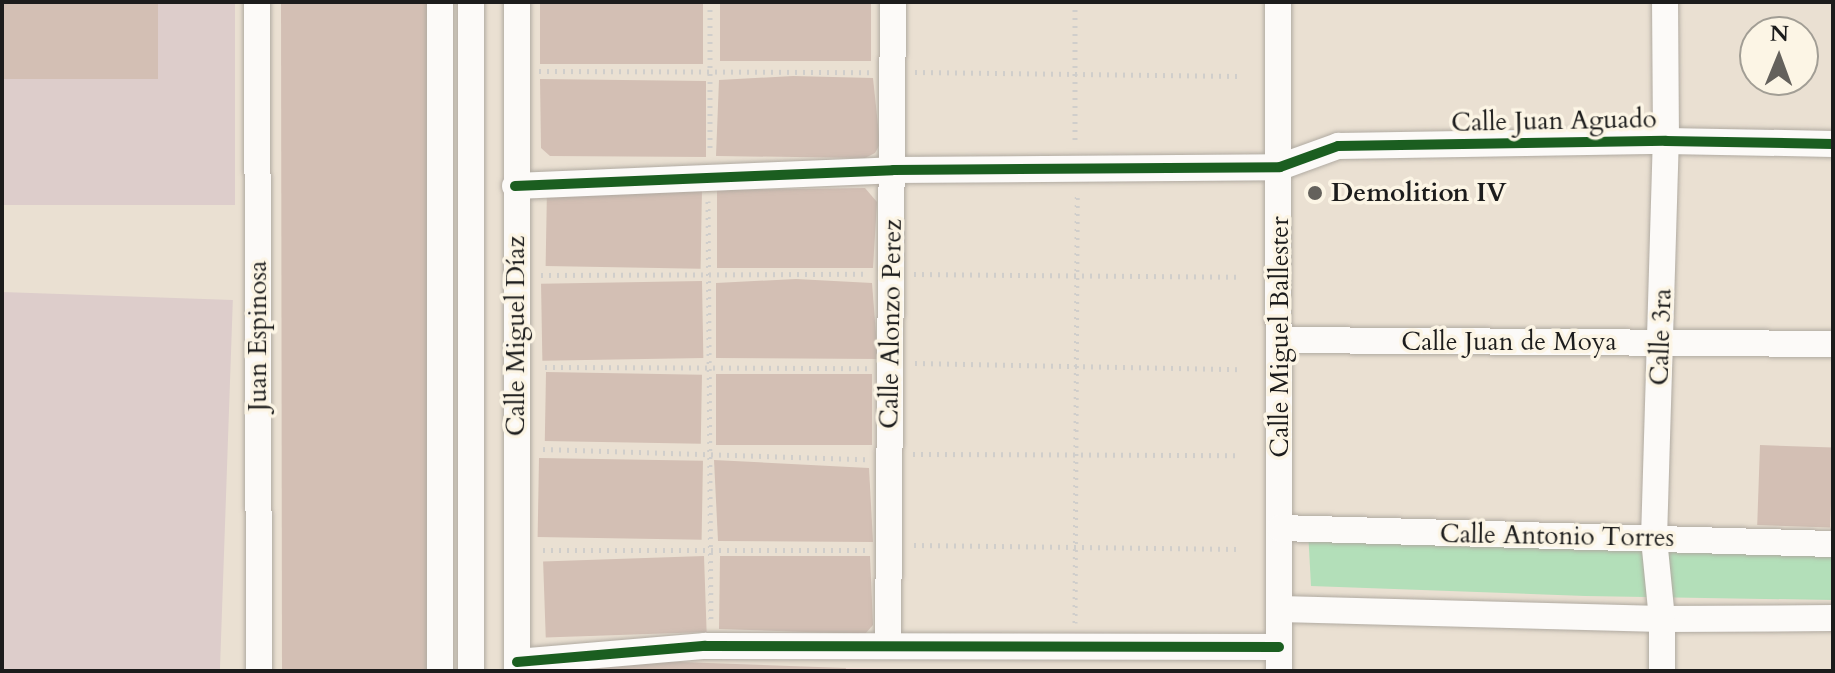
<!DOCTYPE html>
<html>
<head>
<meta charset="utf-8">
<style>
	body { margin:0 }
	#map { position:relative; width:1835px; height:673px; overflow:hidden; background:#eae0d2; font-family:Cardo,serif }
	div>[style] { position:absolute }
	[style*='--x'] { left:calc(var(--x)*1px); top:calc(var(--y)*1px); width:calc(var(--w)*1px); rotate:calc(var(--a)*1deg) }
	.built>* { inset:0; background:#f1d7d0 }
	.industrial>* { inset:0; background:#ddcdcb; transform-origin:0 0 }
	.green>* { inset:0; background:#b3dfb9 }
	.building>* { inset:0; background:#d3bfb4; transform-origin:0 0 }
	.path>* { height:5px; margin-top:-2.5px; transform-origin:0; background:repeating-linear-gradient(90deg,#d0cecb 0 2px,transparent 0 8px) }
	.roads { filter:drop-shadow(0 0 2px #b0aaa1) drop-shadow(0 0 2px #b0aaa1) }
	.minor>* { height:26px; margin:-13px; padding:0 13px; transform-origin:13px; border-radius:13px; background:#fcfaf8 }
	.cycleway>* { height:10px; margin:-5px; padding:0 5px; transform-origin:5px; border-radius:5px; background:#1b5e20 }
	.dots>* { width:22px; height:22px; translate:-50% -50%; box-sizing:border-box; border:4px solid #fcf5e5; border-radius:50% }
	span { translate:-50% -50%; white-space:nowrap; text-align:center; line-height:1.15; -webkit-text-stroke:7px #fcf5e5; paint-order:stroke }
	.street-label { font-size:26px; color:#1c1c1c }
	.poi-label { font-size:26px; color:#1c1c1c; font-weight:700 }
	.left { translate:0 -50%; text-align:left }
	.frame { position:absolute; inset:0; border:4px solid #1c1c1c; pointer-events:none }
	.north { position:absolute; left:1739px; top:16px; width:80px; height:80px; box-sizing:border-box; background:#fcf5e5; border:2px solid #a29e95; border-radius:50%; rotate:1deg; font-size:22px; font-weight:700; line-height:32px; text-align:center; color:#1c1c1c }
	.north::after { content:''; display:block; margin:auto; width:28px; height:36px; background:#64615c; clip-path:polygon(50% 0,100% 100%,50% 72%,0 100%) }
</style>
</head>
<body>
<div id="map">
	<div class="built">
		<div style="clip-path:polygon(846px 668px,991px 671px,845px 671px)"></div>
	</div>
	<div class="industrial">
		<div style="left:2px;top:2px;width:233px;height:203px"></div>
		<div style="left:2px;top:292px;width:231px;height:379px;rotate:2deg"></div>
	</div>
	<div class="green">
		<div style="clip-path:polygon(1308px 530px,1833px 544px,1833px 600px,1585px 596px,1311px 586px)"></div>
	</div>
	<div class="building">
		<div style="left:2px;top:2px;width:156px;height:77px"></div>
		<div style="clip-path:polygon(281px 2px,428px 2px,431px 317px,427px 671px,282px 671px)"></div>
		<div style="left:540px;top:2px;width:163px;height:62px"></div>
		<div style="left:720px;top:2px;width:151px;height:59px"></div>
		<div style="clip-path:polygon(793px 76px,873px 78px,880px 144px,875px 153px,865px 158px,716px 156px,719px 80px)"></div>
		<div style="clip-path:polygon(540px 79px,706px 81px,706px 157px,550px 156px,541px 148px)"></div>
		<div style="left:547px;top:187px;width:155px;height:79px;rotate:1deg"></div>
		<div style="clip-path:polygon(865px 188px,877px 202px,873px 268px,717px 268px,717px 190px)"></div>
		<div style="clip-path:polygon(796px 279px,872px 283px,878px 359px,716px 358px,716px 283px)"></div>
		<div style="left:702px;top:281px;width:77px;height:161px;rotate:89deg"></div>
		<div style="left:546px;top:372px;width:156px;height:69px;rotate:1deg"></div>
		<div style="left:716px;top:374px;width:156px;height:71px"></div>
		<div style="left:1760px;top:445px;width:73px;height:80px;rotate:2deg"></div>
		<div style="left:539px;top:458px;width:164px;height:79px;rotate:1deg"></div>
		<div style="clip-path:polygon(714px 460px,869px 468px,873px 542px,718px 541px)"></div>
		<div style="left:704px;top:556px;width:76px;height:161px;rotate:88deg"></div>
		<div style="clip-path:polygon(720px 556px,870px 556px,873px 625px,865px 634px,719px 629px)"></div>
		<div style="clip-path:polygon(540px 657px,846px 668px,845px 671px,541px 671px)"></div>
	</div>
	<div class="path">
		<div style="--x:710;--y:2;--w:151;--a:90"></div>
		<div style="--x:1075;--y:2;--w:143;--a:90"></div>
		<div style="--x:539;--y:71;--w:330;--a:0.2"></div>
		<div style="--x:915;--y:72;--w:324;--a:0.7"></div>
		<div style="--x:708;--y:201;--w:422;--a:89.6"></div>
		<div style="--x:914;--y:274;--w:324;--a:0.5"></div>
		<div style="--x:541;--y:275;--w:326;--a:-0.2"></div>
		<div style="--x:915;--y:363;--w:326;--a:1.1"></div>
		<div style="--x:545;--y:367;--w:323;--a:0.2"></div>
		<div style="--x:543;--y:449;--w:323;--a:1.8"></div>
		<div style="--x:913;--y:454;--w:324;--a:0.2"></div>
		<div style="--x:914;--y:545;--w:326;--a:0.7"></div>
		<div style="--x:543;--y:550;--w:322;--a:0"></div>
		<div style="--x:1075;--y:623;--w:429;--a:-89.7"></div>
	</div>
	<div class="roads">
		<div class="minor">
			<div style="--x:257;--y:2;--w:669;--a:89.83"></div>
			<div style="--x:1278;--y:2;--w:669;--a:89.91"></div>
			<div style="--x:515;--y:186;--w:378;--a:-2.4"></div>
			<div style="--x:893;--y:170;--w:387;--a:-0.4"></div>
			<div style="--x:1280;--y:167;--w:62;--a:-19.9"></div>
			<div style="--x:1338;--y:146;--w:328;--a:-0.9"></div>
			<div style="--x:1666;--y:141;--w:167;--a:1"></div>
			<div style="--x:1280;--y:340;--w:553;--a:0.41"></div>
			<div style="--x:1280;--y:528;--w:553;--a:1.66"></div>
			<div style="--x:1280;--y:609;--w:382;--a:1.5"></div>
			<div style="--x:1662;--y:619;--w:171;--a:-0.3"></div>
			<div style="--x:888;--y:646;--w:644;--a:-89.56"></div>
			<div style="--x:517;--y:662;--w:189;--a:-4.9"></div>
			<div style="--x:705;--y:646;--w:574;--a:0.1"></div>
			<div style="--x:440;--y:671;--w:669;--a:-90"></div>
			<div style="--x:471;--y:671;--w:669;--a:-90"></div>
			<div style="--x:517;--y:671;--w:669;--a:-90"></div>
			<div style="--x:1662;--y:671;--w:52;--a:-90"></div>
			<div style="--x:1662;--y:619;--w:80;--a:-95.7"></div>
			<div style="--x:1654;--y:539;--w:398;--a:-88.3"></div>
			<div style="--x:1666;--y:141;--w:139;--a:-90.4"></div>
		</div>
	</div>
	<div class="cycleway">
		<div style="--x:515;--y:186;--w:378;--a:-2.4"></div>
		<div style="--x:893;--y:170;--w:387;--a:-0.4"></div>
		<div style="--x:1280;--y:167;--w:62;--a:-19.9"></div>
		<div style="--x:1338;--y:146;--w:328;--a:-0.9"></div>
		<div style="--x:1666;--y:141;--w:167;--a:1"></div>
		<div style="--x:517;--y:662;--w:189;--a:-4.9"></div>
		<div style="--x:705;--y:646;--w:574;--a:0.1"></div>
	</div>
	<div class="dots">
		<div style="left:1315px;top:193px;background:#64615c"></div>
	</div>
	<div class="street-label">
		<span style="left:1554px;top:121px;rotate:-1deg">Calle Juan Aguado</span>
		<span style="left:891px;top:324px;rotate:-89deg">Calle Alonzo Perez</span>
		<span style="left:258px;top:336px;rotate:-90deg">Juan Espinosa</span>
		<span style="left:516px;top:336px;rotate:-90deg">Calle Miguel Díaz</span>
		<span style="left:1280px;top:337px;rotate:-90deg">Calle Miguel Ballester</span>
		<span style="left:1661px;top:337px;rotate:-88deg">Calle 3ra</span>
		<span style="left:1509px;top:342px">Calle Juan de Moya</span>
		<span style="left:1557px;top:536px;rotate:1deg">Calle Antonio Torres</span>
	</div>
	<div class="poi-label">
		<span class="left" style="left:1331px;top:193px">Demolition IV</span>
	</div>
	<div class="frame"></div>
	<div class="north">N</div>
</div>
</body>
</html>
